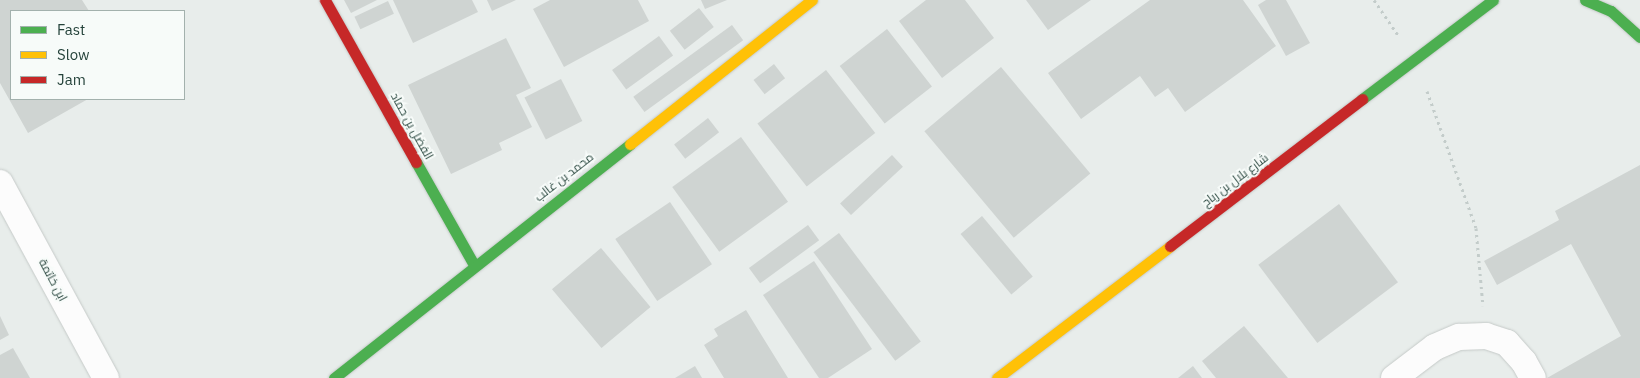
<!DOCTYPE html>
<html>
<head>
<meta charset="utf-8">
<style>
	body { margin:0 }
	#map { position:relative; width:1640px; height:378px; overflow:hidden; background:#e8edeb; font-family:"IBM Plex Sans",Cairo,sans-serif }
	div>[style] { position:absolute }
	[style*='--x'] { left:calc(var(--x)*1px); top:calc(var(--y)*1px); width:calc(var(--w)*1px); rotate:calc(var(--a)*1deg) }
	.building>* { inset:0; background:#cfd4d2; transform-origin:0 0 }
	.path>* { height:3px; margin-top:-1.5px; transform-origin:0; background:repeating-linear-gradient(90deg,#c3ccca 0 2.5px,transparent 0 6.5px) }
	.roads { filter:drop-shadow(0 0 1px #c5cac8) drop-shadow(0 0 1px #c5cac8) }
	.street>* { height:26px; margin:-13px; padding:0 13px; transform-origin:13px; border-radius:13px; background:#fcfcfc }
	.fast>* { height:11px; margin:-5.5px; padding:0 5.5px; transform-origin:5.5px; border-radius:5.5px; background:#4caf50 }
	.slow>* { height:11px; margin:-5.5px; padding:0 5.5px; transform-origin:5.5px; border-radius:5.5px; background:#ffc107 }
	.jam>* { height:11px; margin:-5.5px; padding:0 5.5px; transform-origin:5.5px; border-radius:5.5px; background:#c62828 }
	span { translate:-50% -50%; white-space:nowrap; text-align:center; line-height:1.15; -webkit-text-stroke:4px #f7fbf9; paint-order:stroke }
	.street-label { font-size:12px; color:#24423a }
	.legend { position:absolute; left:10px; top:10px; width:175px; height:90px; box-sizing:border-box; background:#f7fbf9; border:1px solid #a3b1ad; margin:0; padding:6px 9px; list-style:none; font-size:15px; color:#24423a }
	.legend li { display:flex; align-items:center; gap:10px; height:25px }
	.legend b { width:25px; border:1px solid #a3b1ad }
</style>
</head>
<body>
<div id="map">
	<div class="building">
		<div style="clip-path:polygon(0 0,82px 0,89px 11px,11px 11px,11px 99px,88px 99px,28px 133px,0 83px)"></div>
		<div style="clip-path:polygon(344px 0,377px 0,351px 13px)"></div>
		<div style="clip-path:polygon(393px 0,472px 0,478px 12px,413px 43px)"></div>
		<div style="clip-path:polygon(487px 0,516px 0,492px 11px)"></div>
		<div style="clip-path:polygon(550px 0,638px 0,649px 21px,564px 67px,533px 9px)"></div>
		<div style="clip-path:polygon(701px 0,727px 0,705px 9px)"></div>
		<div style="clip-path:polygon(926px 0,965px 0,994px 38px,942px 78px,899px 21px)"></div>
		<div style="clip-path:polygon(1026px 0,1091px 0,1048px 30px)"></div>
		<div style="clip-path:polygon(1150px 0,1243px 0,1276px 46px,1185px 112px,1168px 88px,1155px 97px,1140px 76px,1081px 119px,1048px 73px)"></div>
		<div style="clip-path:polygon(1266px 0,1286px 0,1310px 43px,1286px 56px,1258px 5px)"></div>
		<div style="left:388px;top:1px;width:14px;height:37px;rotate:65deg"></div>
		<div style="left:699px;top:8px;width:24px;height:37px;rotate:52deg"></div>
		<div style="left:732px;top:25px;width:19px;height:122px;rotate:54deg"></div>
		<div style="left:887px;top:29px;width:73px;height:60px;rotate:52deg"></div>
		<div style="left:659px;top:36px;width:24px;height:58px;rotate:54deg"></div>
		<div style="clip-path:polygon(506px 38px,531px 88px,516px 95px,532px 127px,499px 143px,502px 150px,451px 174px,408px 85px)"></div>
		<div style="left:774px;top:64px;width:18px;height:26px;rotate:52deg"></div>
		<div style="left:1001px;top:67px;width:139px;height:100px;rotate:50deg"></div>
		<div style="left:826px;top:70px;width:80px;height:87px;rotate:52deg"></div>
		<div style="left:561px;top:79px;width:47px;height:41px;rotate:63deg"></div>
		<div style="left:708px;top:118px;width:18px;height:43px;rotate:52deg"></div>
		<div style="left:741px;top:137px;width:80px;height:85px;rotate:54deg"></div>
		<div style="left:892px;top:155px;width:16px;height:71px;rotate:47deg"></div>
		<div style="clip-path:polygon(1640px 165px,1640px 378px,1547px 378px,1621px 336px,1571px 244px,1497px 285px,1484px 261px,1559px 220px,1555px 211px)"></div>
		<div style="left:670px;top:202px;width:75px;height:66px;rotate:56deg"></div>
		<div style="left:1339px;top:204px;width:98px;height:101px;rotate:53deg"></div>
		<div style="left:982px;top:216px;width:79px;height:28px;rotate:50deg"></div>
		<div style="left:808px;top:225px;width:19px;height:73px;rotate:54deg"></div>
		<div style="left:839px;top:233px;width:136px;height:32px;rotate:53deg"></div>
		<div style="left:601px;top:248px;width:77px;height:64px;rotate:50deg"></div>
		<div style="clip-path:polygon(814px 261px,872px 349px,828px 378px,819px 378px,763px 295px)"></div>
		<div style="clip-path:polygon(746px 310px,788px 378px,724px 378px,704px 345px,718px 336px,714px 329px)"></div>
		<div style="clip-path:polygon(0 316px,9px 335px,0 340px)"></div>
		<div style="clip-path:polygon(1244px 326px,1288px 378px,1216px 378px,1202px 361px)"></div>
		<div style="clip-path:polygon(13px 348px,30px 378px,0 378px,0 355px)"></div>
		<div style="clip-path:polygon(695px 366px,702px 378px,675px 378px)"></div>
		<div style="clip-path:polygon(1193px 366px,1202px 378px,1178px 378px)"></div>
	</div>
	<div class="path">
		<div style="--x:1374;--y:0;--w:42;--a:55.6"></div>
		<div style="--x:1427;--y:91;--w:145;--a:70.3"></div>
		<div style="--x:1476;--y:228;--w:78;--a:84.9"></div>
	</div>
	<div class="roads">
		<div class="street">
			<div style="--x:0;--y:183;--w:222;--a:61.5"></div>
			<div style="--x:1394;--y:378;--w:51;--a:-37.1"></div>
			<div style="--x:1435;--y:347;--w:26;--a:-23"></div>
			<div style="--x:1459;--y:337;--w:27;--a:-2"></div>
			<div style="--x:1486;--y:336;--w:22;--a:18"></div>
			<div style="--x:1507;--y:343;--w:25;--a:48"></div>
			<div style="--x:1524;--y:362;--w:18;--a:61"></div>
		</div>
		<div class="fast">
			<div style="--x:1585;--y:0;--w:28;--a:23"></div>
			<div style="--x:1611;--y:11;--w:39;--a:42"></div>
			<div style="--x:1362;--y:99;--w:164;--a:-37.1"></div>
			<div style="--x:416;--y:162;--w:118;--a:60.6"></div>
			<div style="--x:334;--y:378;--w:377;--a:-38.3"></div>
		</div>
		<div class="slow">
			<div style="--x:630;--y:144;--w:232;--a:-38.4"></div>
			<div style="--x:997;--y:378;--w:218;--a:-37.3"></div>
		</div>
		<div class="jam">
			<div style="--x:325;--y:0;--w:186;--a:60.7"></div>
			<div style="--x:1170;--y:246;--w:242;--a:-37.4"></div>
		</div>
	</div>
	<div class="street-label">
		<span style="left:412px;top:126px;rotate:61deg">الفضل بن حماد</span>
		<span style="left:564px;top:177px;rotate:-38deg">محمد بن غالب</span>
		<span style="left:1235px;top:180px;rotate:-37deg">شارع بلال بن رباح</span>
		<span style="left:53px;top:280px;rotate:62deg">ابن خاتمة</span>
	</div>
	<ul class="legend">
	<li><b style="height:6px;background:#4caf50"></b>Fast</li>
	<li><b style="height:6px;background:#ffc107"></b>Slow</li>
	<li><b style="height:6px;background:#c62828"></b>Jam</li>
	</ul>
</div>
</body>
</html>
